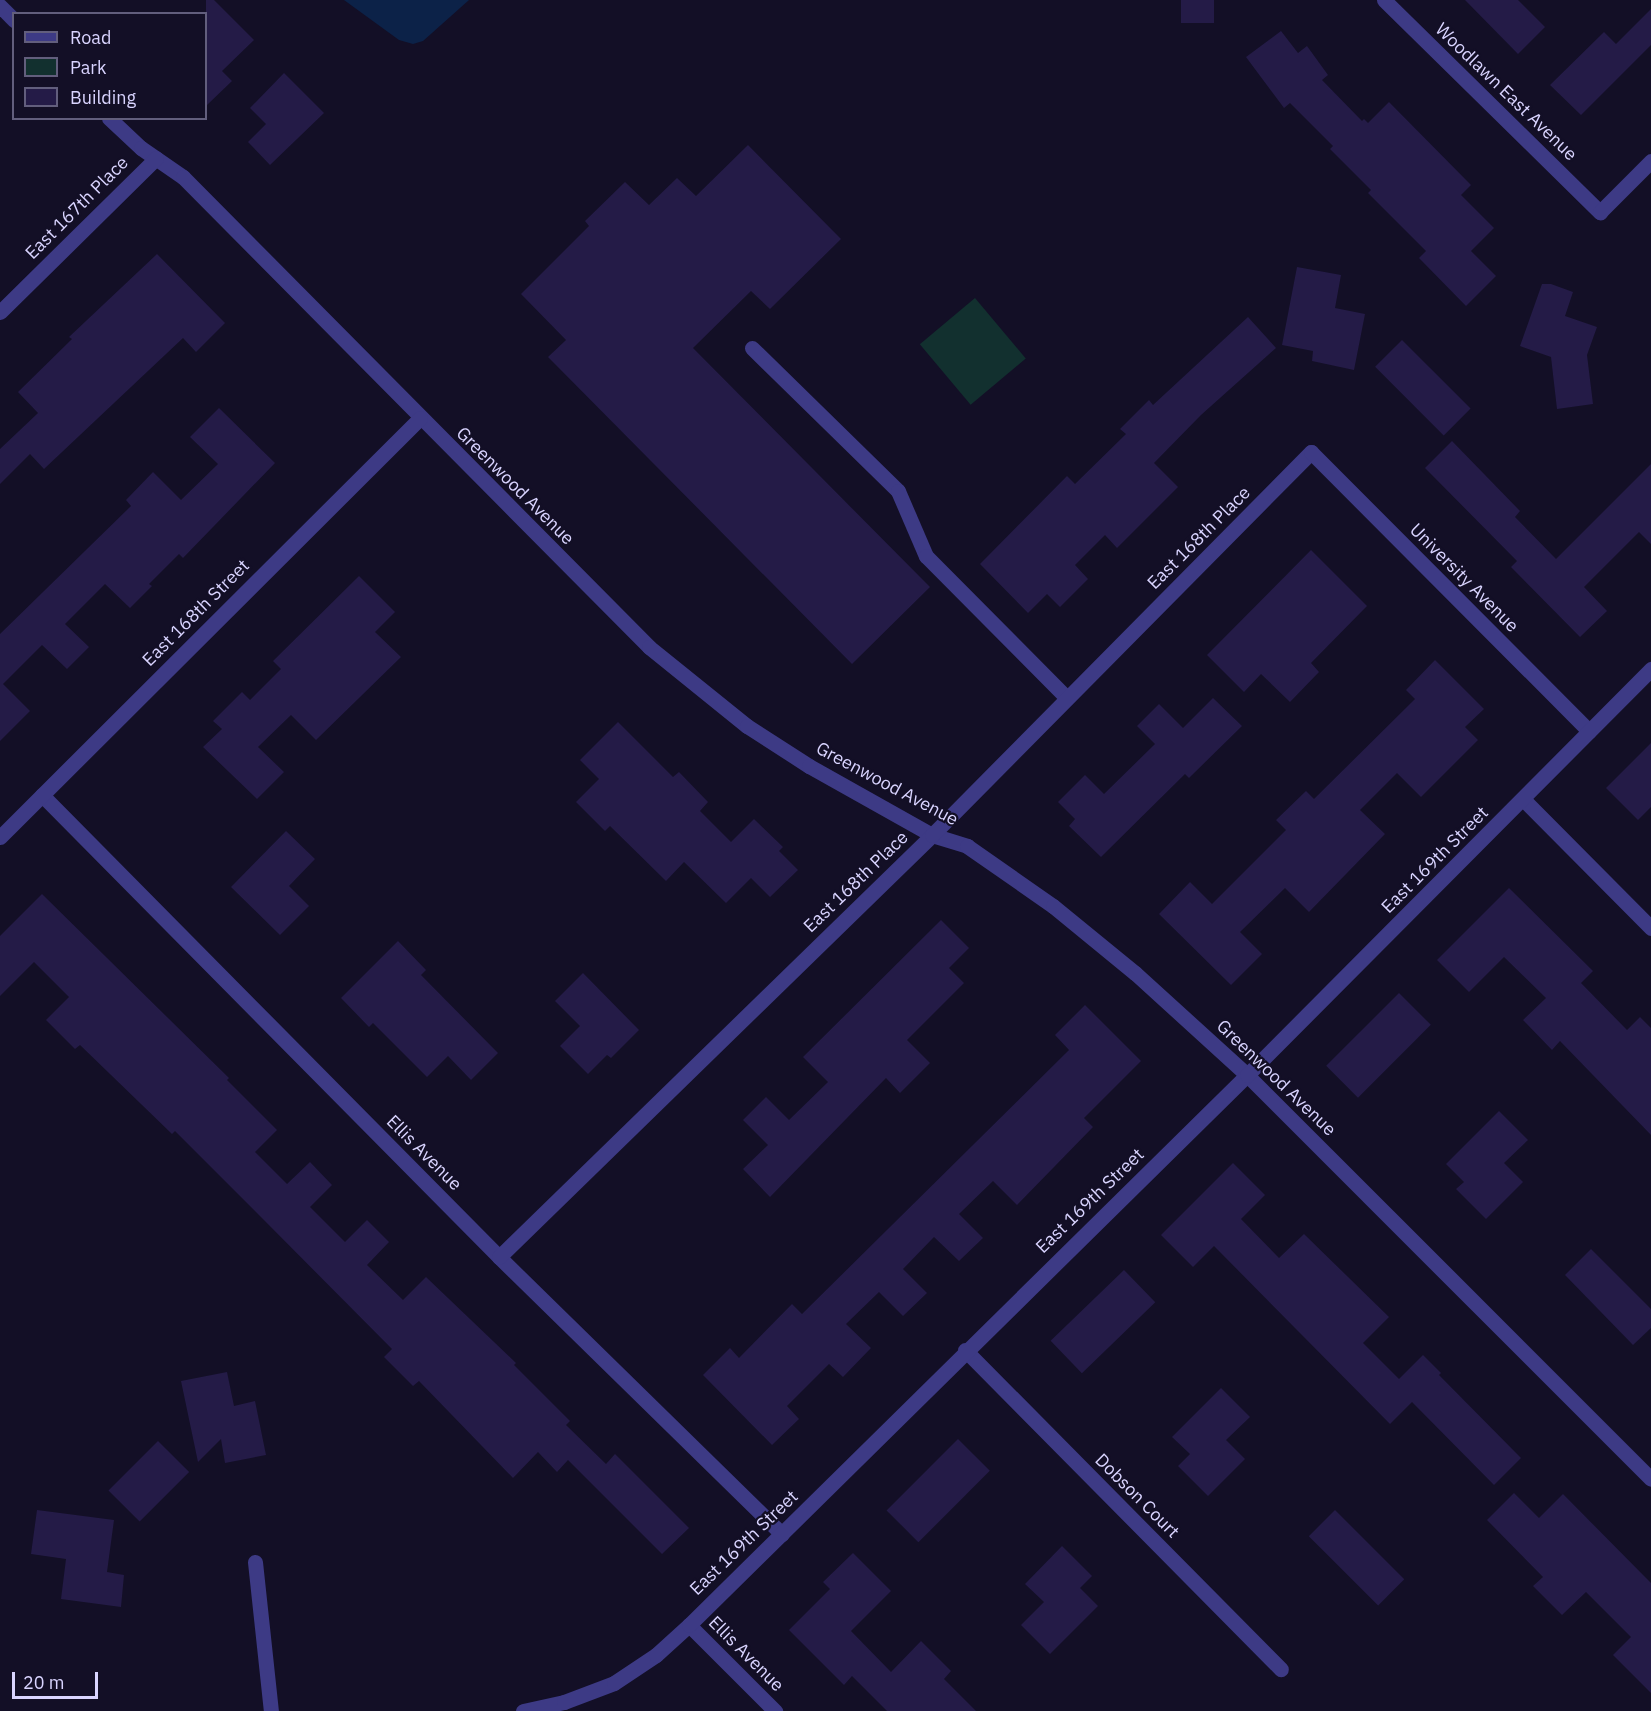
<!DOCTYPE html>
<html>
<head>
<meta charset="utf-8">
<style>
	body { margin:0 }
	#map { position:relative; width:1651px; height:1711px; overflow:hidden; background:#130f26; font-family:"IBM Plex Sans",sans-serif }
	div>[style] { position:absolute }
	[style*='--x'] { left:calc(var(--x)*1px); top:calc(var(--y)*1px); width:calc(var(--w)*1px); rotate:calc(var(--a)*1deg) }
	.green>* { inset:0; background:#12302f; transform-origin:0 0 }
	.water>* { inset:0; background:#0c2248 }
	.building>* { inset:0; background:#241b47; transform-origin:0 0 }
	.minor>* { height:15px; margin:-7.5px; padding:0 7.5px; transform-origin:7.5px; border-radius:7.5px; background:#3d3a85 }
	span { translate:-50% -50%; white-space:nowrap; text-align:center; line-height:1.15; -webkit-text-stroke:4.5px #130f26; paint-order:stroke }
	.street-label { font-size:18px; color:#d9d4ff }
	.legend { position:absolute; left:12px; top:12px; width:195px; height:108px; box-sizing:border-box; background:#130f26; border:2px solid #625e7d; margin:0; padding:8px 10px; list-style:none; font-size:18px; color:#d9d4ff }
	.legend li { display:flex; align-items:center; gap:12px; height:30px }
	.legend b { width:30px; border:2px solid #625e7d }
	.scale { position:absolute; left:12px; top:1672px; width:86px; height:27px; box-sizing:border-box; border:3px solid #d9d4ff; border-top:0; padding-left:8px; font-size:18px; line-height:21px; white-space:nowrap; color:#d9d4ff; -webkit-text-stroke:4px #130f26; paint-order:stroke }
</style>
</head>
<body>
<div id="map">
	<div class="green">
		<div style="left:975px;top:298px;width:79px;height:72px;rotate:50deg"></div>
	</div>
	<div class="water">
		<div style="clip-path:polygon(344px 0,469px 0,423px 41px,413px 44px,399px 40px)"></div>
	</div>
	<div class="building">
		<div style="clip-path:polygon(206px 0,214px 0,254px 40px,222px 71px,232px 81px,206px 106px)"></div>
		<div style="left:1181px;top:0;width:33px;height:23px"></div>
		<div style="clip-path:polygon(1465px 0,1518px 0,1545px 27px,1518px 54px)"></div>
		<div style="clip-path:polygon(1651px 9px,1651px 45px,1581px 115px,1550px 85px,1604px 32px,1616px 44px)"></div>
		<div style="clip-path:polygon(1281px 31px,1298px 53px,1307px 46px,1328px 75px,1322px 80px,1362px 121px,1364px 119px,1368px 123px,1389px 102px,1471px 185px,1461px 195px,1494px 228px,1471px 251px,1496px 276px,1466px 306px,1419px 258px,1426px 251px,1368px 193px,1371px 190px,1330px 149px,1333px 146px,1290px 103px,1284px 108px,1246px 57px)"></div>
		<div style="clip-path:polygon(284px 73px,324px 113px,270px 165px,248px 142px,266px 124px,250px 108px)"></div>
		<div style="clip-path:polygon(748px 145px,841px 239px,770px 309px,751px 291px,693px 348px,930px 587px,852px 664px,548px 357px,566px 340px,521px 294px,589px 226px,585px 221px,625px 182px,649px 205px,677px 178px,696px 196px)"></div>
		<div style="clip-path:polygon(157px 254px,225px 323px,196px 352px,183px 338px,44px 469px,30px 454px,0 484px,0 449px,38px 413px,18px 392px,72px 339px,69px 337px)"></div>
		<div style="clip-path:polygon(1297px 267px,1341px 275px,1335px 308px,1365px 314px,1354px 370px,1312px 361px,1313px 351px,1282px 345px)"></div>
		<div style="clip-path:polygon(1542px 284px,1551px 284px,1573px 292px,1565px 316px,1597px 327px,1587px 355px,1593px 404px,1557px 409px,1551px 357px,1520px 346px)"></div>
		<div style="clip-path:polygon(1248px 317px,1276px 348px,1201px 415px,1154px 463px,1178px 487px,1117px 548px,1105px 535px,1075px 565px,1088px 579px,1060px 607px,1047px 594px,1028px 613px,980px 564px,1067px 476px,1075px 484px,1126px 434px,1120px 429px,1149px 400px,1153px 405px)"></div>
		<div style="left:1402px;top:340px;width:97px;height:38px;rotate:45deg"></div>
		<div style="clip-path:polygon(219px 408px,275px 463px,183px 558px,179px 554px,149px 584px,152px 586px,130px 608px,105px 584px,65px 624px,89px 647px,67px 669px,42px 645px,3px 684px,30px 711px,0 741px,0 634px,131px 506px,126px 500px,153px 472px,181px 500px,218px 464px,190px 437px)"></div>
		<div style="clip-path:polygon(1452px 441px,1520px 511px,1515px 517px,1556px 559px,1651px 464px,1651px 544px,1639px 532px,1584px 587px,1607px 611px,1580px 637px,1511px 567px,1517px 561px,1425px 468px)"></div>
		<div style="clip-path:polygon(1311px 550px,1367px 606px,1311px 663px,1319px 672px,1290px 702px,1261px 674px,1244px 692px,1207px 655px)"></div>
		<div style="clip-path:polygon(359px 576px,395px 612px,375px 632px,401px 657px,316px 740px,291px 715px,258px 747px,284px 772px,257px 799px,203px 747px,222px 729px,213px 721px,242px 692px,250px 700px,281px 669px,273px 661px)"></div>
		<div style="clip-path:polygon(1435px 660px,1484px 709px,1465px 727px,1478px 740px,1421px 797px,1397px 773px,1360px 810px,1385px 834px,1309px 912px,1285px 888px,1240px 932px,1262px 954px,1231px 985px,1159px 914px,1190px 882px,1212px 904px,1286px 830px,1276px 820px,1306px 791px,1314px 799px,1415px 699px,1406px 690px)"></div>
		<div style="clip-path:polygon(1213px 698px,1242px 726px,1189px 778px,1185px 774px,1101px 857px,1069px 826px,1075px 819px,1058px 802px,1085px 775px,1104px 794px,1155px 744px,1137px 726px,1159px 704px,1183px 728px)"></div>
		<div style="clip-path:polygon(618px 722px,673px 777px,679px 772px,708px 802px,700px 811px,731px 842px,754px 819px,783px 847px,779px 851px,798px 870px,770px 897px,751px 878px,726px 903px,684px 862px,666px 881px,610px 826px,605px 831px,576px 802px,599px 779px,580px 760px)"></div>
		<div style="clip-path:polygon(1651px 743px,1651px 807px,1638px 820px,1606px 788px)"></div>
		<div style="clip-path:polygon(286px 831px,315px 859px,289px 886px,309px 906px,280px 935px,231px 887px)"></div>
		<div style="clip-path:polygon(1509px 888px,1593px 971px,1581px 983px,1627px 1030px,1640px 1017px,1651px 1028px,1651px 1135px,1560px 1041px,1552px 1050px,1523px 1020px,1546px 998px,1504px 957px,1469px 992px,1437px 960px)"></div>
		<div style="clip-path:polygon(42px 894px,229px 1078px,227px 1080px,277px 1130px,255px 1152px,287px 1184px,310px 1162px,332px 1185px,310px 1207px,345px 1242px,367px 1220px,389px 1242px,367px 1265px,403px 1300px,426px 1277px,516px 1363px,514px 1365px,570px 1421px,566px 1425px,606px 1464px,615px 1454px,689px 1528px,662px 1554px,568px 1460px,557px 1472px,538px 1452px,513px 1478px,419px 1381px,413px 1386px,384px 1357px,392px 1349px,252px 1208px,175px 1131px,172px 1134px,80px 1045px,75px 1049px,46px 1020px,69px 997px,34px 962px,0 996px,0 936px)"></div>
		<div style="clip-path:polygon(941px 920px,969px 948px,949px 968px,964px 983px,907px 1040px,930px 1063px,900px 1093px,886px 1078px,770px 1197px,743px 1169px,768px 1145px,743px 1120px,766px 1097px,789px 1120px,828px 1082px,803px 1057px)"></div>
		<div style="clip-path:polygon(398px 941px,426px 970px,421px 975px,498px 1053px,471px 1080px,448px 1056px,427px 1077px,373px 1023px,369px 1027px,341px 998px)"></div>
		<div style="clip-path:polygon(583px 973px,639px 1030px,611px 1058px,607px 1055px,588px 1074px,560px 1046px,580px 1026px,555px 1001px)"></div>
		<div style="left:1399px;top:993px;width:45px;height:103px;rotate:45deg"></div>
		<div style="clip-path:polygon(1085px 1005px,1141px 1061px,1084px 1118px,1093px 1127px,1017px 1205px,993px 1181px,959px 1214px,983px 1238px,959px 1261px,934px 1237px,903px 1269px,927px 1293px,903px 1316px,879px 1292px,846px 1324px,871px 1348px,843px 1377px,829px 1364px,787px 1406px,799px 1419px,772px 1445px,703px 1375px,730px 1348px,739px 1358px,792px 1304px,802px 1314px,1069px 1050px,1055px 1035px)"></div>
		<div style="clip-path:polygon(1499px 1111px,1528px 1140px,1504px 1163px,1523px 1182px,1486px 1219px,1456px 1189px,1464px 1182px,1446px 1164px)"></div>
		<div style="clip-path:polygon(1233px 1163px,1265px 1195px,1241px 1219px,1279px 1258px,1304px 1234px,1389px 1317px,1363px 1343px,1399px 1379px,1423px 1355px,1441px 1373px,1439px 1375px,1521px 1458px,1494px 1485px,1412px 1402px,1390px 1424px,1214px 1246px,1193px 1267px,1161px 1235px)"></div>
		<div style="clip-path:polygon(1591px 1249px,1651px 1309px,1651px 1328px,1633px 1345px,1565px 1275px)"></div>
		<div style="left:1124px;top:1270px;width:45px;height:102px;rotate:46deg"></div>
		<div style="clip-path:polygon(227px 1372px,234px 1406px,255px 1401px,266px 1455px,225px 1463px,221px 1439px,198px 1462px,181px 1381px)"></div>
		<div style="clip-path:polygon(1221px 1388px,1250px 1417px,1226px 1440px,1245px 1459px,1208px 1496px,1178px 1466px,1190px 1454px,1172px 1437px)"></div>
		<div style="left:958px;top:1439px;width:45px;height:101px;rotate:45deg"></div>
		<div style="left:158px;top:1441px;width:44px;height:70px;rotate:45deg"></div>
		<div style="clip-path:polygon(1514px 1493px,1539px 1518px,1563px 1494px,1651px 1583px,1651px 1693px,1613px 1655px,1631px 1637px,1586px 1592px,1562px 1615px,1533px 1586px,1543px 1577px,1487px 1520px)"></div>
		<div style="clip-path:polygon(37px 1510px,114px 1520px,107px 1572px,124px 1575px,121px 1607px,61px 1599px,66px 1559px,31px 1554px)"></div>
		<div style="left:1335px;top:1510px;width:98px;height:37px;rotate:45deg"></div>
		<div style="clip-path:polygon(1062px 1546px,1092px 1576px,1080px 1588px,1098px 1606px,1050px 1654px,1021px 1625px,1044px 1602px,1025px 1584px)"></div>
		<div style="clip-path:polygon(853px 1553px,891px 1591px,851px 1631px,891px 1672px,921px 1641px,951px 1671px,944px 1679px,976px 1711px,887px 1711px,852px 1676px,844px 1685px,789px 1630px,830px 1589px,823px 1582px)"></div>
	</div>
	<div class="minor">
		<div style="--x:1384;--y:0;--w:303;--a:44.5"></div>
		<div style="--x:1600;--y:212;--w:72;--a:-45"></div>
		<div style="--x:0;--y:6;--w:20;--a:45"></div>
		<div style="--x:109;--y:118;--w:44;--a:43.2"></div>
		<div style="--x:141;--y:148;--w:51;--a:34.6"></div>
		<div style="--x:183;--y:177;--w:662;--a:45.24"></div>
		<div style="--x:649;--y:647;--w:126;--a:38.9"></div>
		<div style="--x:747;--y:726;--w:74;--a:32.8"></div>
		<div style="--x:809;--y:766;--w:141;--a:29.3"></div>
		<div style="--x:932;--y:835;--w:37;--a:17"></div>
		<div style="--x:967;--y:846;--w:105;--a:34.9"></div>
		<div style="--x:1053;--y:906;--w:106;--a:39.3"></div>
		<div style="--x:1135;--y:973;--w:151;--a:42.3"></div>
		<div style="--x:1247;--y:1075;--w:571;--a:45"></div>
		<div style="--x:0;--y:312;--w:219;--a:-44.6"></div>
		<div style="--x:752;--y:348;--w:204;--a:44.4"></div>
		<div style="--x:898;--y:491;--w:71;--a:66.7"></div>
		<div style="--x:926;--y:556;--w:200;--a:45.2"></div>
		<div style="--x:42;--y:795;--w:650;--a:45.31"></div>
		<div style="--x:499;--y:1257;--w:396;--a:44.4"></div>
		<div style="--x:1523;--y:799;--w:182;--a:45.2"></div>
		<div style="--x:0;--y:837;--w:593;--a:-44.93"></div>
		<div style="--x:499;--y:1257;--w:605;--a:-44.26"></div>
		<div style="--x:932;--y:835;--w:539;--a:-45.3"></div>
		<div style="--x:1311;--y:452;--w:394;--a:45.1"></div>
		<div style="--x:965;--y:1350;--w:449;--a:45.3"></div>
		<div style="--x:255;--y:1562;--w:150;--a:83.9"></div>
		<div style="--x:689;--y:1625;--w:122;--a:45"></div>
		<div style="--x:523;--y:1711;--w:42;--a:-12.4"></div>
		<div style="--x:564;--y:1702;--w:53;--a:-20.8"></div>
		<div style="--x:614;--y:1683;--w:50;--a:-33.7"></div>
		<div style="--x:656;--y:1655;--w:45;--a:-42.3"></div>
		<div style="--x:689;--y:1625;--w:783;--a:-44.59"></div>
		<div style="--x:1247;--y:1075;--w:573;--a:-45.14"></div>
	</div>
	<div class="street-label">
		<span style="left:1506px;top:92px;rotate:44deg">Woodlawn East Avenue</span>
		<span style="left:77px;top:208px;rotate:-45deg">East 167th Place</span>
		<span style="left:515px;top:486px;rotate:45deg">Greenwood Avenue</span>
		<span style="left:1199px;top:538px;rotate:-45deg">East 168th Place</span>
		<span style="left:1464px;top:578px;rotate:45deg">University Avenue</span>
		<span style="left:196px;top:613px;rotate:-45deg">East 168th Street</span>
		<span style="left:887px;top:784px;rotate:28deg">Greenwood Avenue</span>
		<span style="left:1435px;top:860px;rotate:-45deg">East 169th Street</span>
		<span style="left:856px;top:882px;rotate:-44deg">East 168th Place</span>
		<span style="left:1276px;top:1078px;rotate:44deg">Greenwood Avenue</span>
		<span style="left:424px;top:1153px;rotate:45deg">Ellis Avenue</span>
		<span style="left:1090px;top:1201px;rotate:-44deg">East 169th Street</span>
		<span style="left:1137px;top:1496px;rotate:45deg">Dobson Court</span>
		<span style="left:744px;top:1543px;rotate:-44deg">East 169th Street</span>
		<span style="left:746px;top:1654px;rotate:45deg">Ellis Avenue</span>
	</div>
	<ul class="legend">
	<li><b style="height:8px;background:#3d3a85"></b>Road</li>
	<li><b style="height:16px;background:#12302f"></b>Park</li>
	<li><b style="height:16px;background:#241b47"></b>Building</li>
	</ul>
	<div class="scale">20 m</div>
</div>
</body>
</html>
